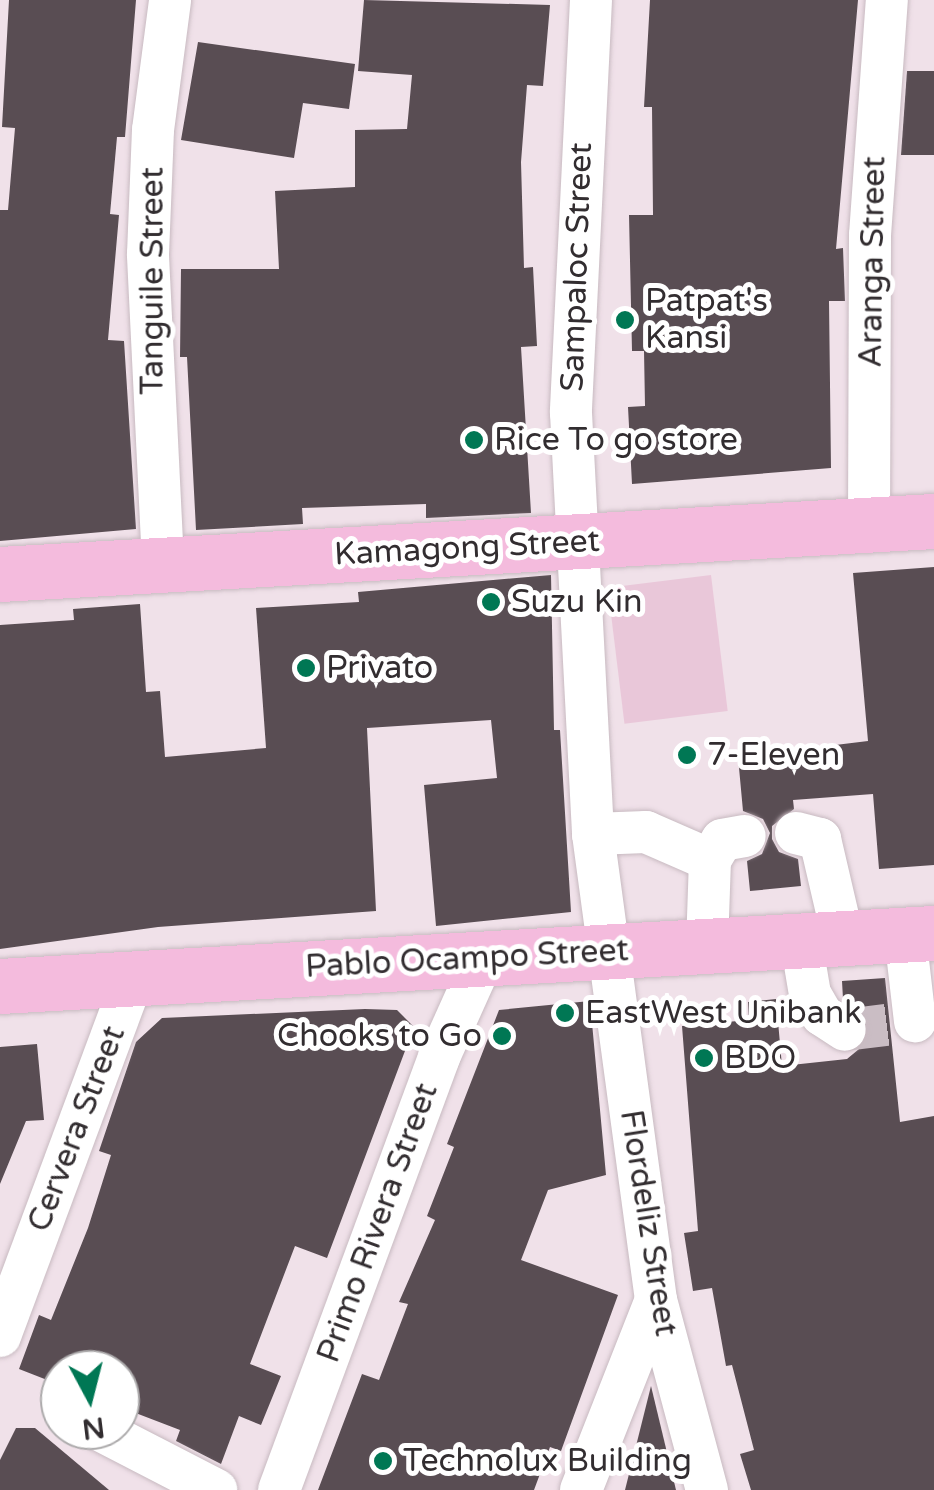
<!DOCTYPE html>
<html>
<head>
<meta charset="utf-8">
<style>
	body { margin:0 }
	#map { position:relative; width:934px; height:1490px; overflow:hidden; background:#f0e1e9; font-family:"Varela Round",sans-serif }
	div>[style] { position:absolute }
	[style*='--x'] { left:calc(var(--x)*1px); top:calc(var(--y)*1px); width:calc(var(--w)*1px); rotate:calc(var(--a)*1deg) }
	.green>* { inset:0; background:#e9c7d9; transform-origin:0 0 }
	.building>* { inset:0; background:#594d53 }
	.minor-tunnel>* { height:42px; margin-top:-21px; transform-origin:0; background:repeating-linear-gradient(90deg,#cabdc4 0 42px,transparent 0 63px) }
	.roads { filter:drop-shadow(0 0 2px #c8bac1) drop-shadow(0 0 2px #c8bac1) }
	.minor>* { height:42px; margin:-21px; padding:0 21px; transform-origin:21px; border-radius:21px; background:#fff }
	.major>* { height:55px; margin:-27.5px; padding:0 27.5px; transform-origin:27.5px; border-radius:27.5px; background:#f4bbdd }
	.dots>* { width:28px; height:28px; translate:-50% -50%; box-sizing:border-box; border:5px solid #fff; border-radius:50% }
	span { translate:-50% -50%; white-space:nowrap; text-align:center; line-height:1.15; -webkit-text-stroke:10px #fff; paint-order:stroke }
	.street-label { font-size:32px; color:#322d30 }
	.poi-label { font-size:32px; color:#322d30 }
	.left { translate:0 -50%; text-align:left }
	.right { translate:-100% -50%; text-align:right }
	.north { position:absolute; left:40px; top:1350px; width:100px; height:100px; box-sizing:border-box; background:#fff; border:2px solid #adabac; border-radius:50%; rotate:173deg; font-size:28px; font-weight:700; line-height:40px; text-align:center; color:#322d30 }
	.north::after { content:''; display:block; margin:auto; width:35px; height:45px; background:#007754; clip-path:polygon(50% 0,100% 100%,50% 72%,0 100%) }
</style>
</head>
<body>
<div id="map">
	<div class="green">
		<div style="left:711px;top:575px;width:137px;height:104px;rotate:83deg"></div>
	</div>
	<div class="building">
		<div style="clip-path:polygon(9px 0,136px 0,125px 137px,117px 137px,110px 214px,119px 215px,108px 340px,124px 341px,136px 529px,0 541px,0 210px,8px 210px,15px 128px,2px 127px)"></div>
		<div style="clip-path:polygon(364px 0,550px 5px,543px 86px,527px 85px,521px 162px,524px 268px,533px 267px,537px 346px,521px 347px,531px 513px,426px 518px,426px 504px,302px 508px,303px 524px,196px 530px,187px 357px,180px 357px,181px 269px,279px 269px,275px 191px,355px 187px,355px 130px,407px 129px,412px 75px,358px 71px)"></div>
		<div style="clip-path:polygon(650px 0,858px 0,836px 249px,843px 248px,845px 301px,829px 301px,831px 468px,632px 484px,628px 407px,645px 406px,644px 351px,632px 351px,629px 215px,653px 215px,652px 107px,644px 107px)"></div>
		<div style="clip-path:polygon(198px 42px,355px 64px,349px 109px,303px 103px,294px 158px,181px 140px)"></div>
		<div style="clip-path:polygon(907px 71px,934px 71px,934px 155px,901px 155px)"></div>
		<div style="clip-path:polygon(934px 567px,934px 865px,879px 869px,873px 794px,793px 800px,794px 809px,772px 826px,772px 839px,779px 852px,798px 859px,801px 886px,750px 891px,747px 861px,762px 854px,770px 833px,763px 819px,743px 811px,738px 757px,868px 741px,853px 573px)"></div>
		<div style="clip-path:polygon(551px 575px,554px 730px,560px 730px,571px 912px,436px 926px,424px 785px,497px 778px,491px 720px,367px 728px,376px 911px,158px 927px,0 949px,0 625px,74px 620px,73px 609px,140px 604px,146px 692px,160px 691px,165px 757px,266px 748px,256px 608px,359px 602px,358px 592px)"></div>
		<div style="clip-path:polygon(885px 978px,900px 1122px,934px 1116px,934px 1490px,751px 1490px,740px 1454px,754px 1450px,732px 1365px,726px 1366px,712px 1288px,693px 1291px,684px 1233px,698px 1231px,682px 1026px,749px 1020px,748px 1002px,776px 999px,782px 1066px,847px 1059px,865px 1044px,870px 1030px,867px 1018px,843px 999px,842px 981px)"></div>
		<div style="clip-path:polygon(590px 1001px,606px 1175px,548px 1190px,521px 1260px,618px 1295px,561px 1451px,550px 1447px,534px 1490px,318px 1490px,362px 1374px,379px 1380px,408px 1304px,399px 1302px,435px 1220px,427px 1216px,454px 1147px,447px 1144px,499px 1010px)"></div>
		<div style="clip-path:polygon(365px 1009px,397px 1010px,414px 1027px,327px 1258px,295px 1246px,250px 1364px,281px 1376px,261px 1425px,239px 1416px,221px 1464px,176px 1441px,180px 1430px,120px 1407px,120px 1370px,60px 1370px,60px 1385px,19px 1369px,39px 1315px,51px 1320px,88px 1228px,111px 1155px,99px 1151px,136px 1042px,162px 1018px)"></div>
		<div style="clip-path:polygon(37px 1044px,44px 1120px,26px 1121px,0 1184px,0 1047px)"></div>
		<div style="clip-path:polygon(651px 1386px,676px 1490px,625px 1490px)"></div>
		<div style="clip-path:polygon(16px 1428px,35px 1428px,109px 1490px,0 1490px,0 1460px)"></div>
	</div>
	<div class="minor-tunnel">
		<div style="--x:845;--y:1030;--w:48;--a:-7.1"></div>
	</div>
	<div class="roads">
		<div class="minor">
			<div style="--x:591;--y:0;--w:413;--a:92.8"></div>
			<div style="--x:571;--y:413;--w:422;--a:87"></div>
			<div style="--x:593;--y:834;--w:470;--a:82.3"></div>
			<div style="--x:656;--y:1300;--w:197;--a:75"></div>
			<div style="--x:869;--y:525;--w:290;--a:-89.8"></div>
			<div style="--x:870;--y:235;--w:236;--a:-85.9"></div>
			<div style="--x:163;--y:563;--w:309;--a:-92.8"></div>
			<div style="--x:148;--y:254;--w:124;--a:-87.7"></div>
			<div style="--x:153;--y:130;--w:131;--a:-82.5"></div>
			<div style="--x:796;--y:833;--w:25;--a:14"></div>
			<div style="--x:820;--y:839;--w:102;--a:76.9"></div>
			<div style="--x:593;--y:834;--w:53;--a:-2.2"></div>
			<div style="--x:646;--y:832;--w:70;--a:23.6"></div>
			<div style="--x:905;--y:935;--w:87;--a:83.4"></div>
			<div style="--x:801;--y:941;--w:54;--a:80.4"></div>
			<div style="--x:810;--y:994;--w:24;--a:60"></div>
			<div style="--x:822;--y:1015;--w:27;--a:33"></div>
			<div style="--x:707;--y:946;--w:86;--a:-88"></div>
			<div style="--x:710;--y:860;--w:23;--a:-59"></div>
			<div style="--x:722;--y:840;--w:23;--a:-10"></div>
			<div style="--x:0;--y:1336;--w:382;--a:-69.6"></div>
			<div style="--x:100;--y:1430;--w:131;--a:27.3"></div>
			<div style="--x:279;--y:1490;--w:462;--a:-69.7"></div>
			<div style="--x:439;--y:1057;--w:107;--a:-65.8"></div>
			<div style="--x:581;--y:1490;--w:204;--a:-68.5"></div>
		</div>
		<div class="major">
			<div style="--x:0;--y:574;--w:936;--a:-3.25"></div>
			<div style="--x:0;--y:986;--w:936;--a:-3.25"></div>
		</div>
	</div>
	<div class="dots">
		<div style="left:625px;top:320px;background:#007754"></div>
		<div style="left:474px;top:440px;background:#007754"></div>
		<div style="left:491px;top:602px;background:#007754"></div>
		<div style="left:306px;top:668px;background:#007754"></div>
		<div style="left:687px;top:755px;background:#007754"></div>
		<div style="left:565px;top:1013px;background:#007754"></div>
		<div style="left:502px;top:1036px;background:#007754"></div>
		<div style="left:704px;top:1058px;background:#007754"></div>
		<div style="left:383px;top:1461px;background:#007754"></div>
	</div>
	<div class="street-label">
		<span style="left:873px;top:262px;rotate:-89deg">Aranga Street</span>
		<span style="left:577px;top:267px;rotate:-88deg">Sampaloc Street</span>
		<span style="left:153px;top:281px;rotate:-90deg">Tanguile Street</span>
		<span style="left:467px;top:548px;rotate:-3deg">Kamagong Street</span>
		<span style="left:467px;top:959px;rotate:-3deg">Pablo Ocampo Street</span>
		<span style="left:77px;top:1129px;rotate:-69deg">Cervera Street</span>
		<span style="left:378px;top:1223px;rotate:-70deg">Primo Rivera Street</span>
		<span style="left:648px;top:1223px;rotate:81deg">Flordeliz Street</span>
	</div>
	<div class="poi-label">
		<span class="left" style="left:645px;top:320px">Patpat's<br>Kansi</span>
		<span class="left" style="left:494px;top:440px">Rice To go store</span>
		<span class="left" style="left:511px;top:602px">Suzu Kin</span>
		<span class="left" style="left:326px;top:668px">Privato</span>
		<span class="left" style="left:707px;top:755px">7-Eleven</span>
		<span class="left" style="left:585px;top:1013px">EastWest Unibank</span>
		<span class="right" style="left:482px;top:1036px">Chooks to Go</span>
		<span class="left" style="left:724px;top:1058px">BDO</span>
		<span class="left" style="left:403px;top:1461px">Technolux Building</span>
	</div>
	<div class="north">N</div>
</div>
</body>
</html>
